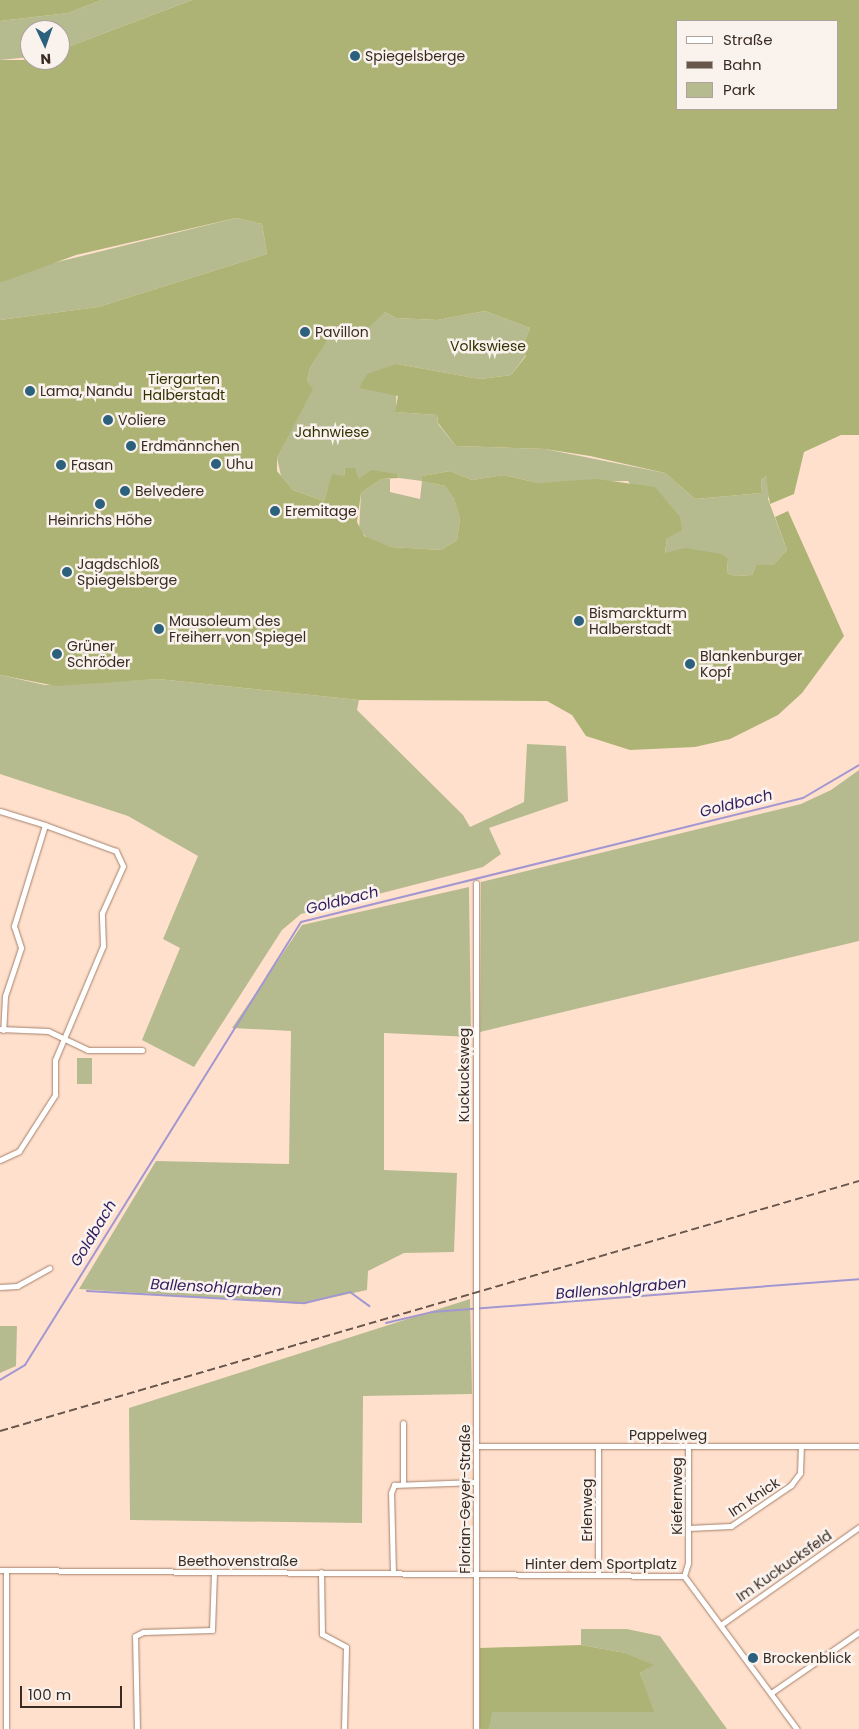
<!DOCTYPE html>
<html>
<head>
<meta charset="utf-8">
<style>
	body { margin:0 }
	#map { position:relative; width:859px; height:1729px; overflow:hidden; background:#ffe0cd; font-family:Poppins,sans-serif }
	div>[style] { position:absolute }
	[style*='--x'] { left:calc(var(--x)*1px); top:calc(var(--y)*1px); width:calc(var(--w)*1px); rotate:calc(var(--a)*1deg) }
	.green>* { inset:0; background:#b6bb8f; transform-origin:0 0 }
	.forest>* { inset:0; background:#adb374 }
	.stream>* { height:2px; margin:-1px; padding:0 1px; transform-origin:1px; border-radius:1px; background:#a297d1 }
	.roads { filter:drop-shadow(0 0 1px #a4816b) drop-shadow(0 0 1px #a4816b) }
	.minor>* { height:5px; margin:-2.5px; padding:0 2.5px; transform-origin:2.5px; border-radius:2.5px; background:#fff }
	.rail>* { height:2px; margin-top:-1px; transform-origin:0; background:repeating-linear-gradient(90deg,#68564b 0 8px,transparent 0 12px) }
	.dots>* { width:14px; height:14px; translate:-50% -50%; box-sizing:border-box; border:2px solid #faf2ed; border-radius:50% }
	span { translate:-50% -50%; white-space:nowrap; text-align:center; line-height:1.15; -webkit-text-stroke:5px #faf2ed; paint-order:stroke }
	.poi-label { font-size:14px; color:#392b22 }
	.left { translate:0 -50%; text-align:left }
	.park-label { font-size:14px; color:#2e3100 }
	.street-label { font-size:14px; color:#392b22 }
	.water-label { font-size:15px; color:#321c60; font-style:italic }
	.legend { position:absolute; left:676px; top:20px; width:162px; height:90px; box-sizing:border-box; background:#faf2ed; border:1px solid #ada29c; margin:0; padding:6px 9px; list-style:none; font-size:15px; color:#392b22 }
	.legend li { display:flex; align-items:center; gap:10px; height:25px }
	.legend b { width:25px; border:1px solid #ada29c }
	.north { position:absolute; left:20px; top:20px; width:50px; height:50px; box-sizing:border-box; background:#faf2ed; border:1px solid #ada29c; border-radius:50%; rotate:177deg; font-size:14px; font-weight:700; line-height:20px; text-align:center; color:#392b22 }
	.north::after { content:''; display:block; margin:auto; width:18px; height:22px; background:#2c617d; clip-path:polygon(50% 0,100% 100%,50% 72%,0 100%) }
	.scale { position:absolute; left:20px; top:1686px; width:102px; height:22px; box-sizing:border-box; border:2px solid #392b22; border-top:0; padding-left:6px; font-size:15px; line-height:18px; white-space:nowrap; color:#392b22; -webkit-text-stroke:4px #faf2ed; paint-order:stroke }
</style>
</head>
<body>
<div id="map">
	<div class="green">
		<div style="clip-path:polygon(102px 0,192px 0,60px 50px,60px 30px,30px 30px,30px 57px,0 60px,0 21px,68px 13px)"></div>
		<div style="clip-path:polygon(236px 218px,262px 224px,267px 254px,98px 307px,0 320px,0 283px,37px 267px)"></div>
		<div style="clip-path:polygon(485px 311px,530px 328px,523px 345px,526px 355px,511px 375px,480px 379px,397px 364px,396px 412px,437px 415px,438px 424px,456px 446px,545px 449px,665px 473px,695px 499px,762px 493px,761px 480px,766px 476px,771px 490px,768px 499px,787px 550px,773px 565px,756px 565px,752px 575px,736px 576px,727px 573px,728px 559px,665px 554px,667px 538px,628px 481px,538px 483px,504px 475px,472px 480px,450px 471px,422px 476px,423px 481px,445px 486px,454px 497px,460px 519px,457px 540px,441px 550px,391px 547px,371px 541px,359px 531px,361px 493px,381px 479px,390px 479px,390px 492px,420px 499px,422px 481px,399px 478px,397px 474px,359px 479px,345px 468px,344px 476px,328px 488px,324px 501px,293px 490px,281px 476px,277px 458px,312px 389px,307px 381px,310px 368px,335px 327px,385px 312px,396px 318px,437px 320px)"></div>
		<div style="clip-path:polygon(0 675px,45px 685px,158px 679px,359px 700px,357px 710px,463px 815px,470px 827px,524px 802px,527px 744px,566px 746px,568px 801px,489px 828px,501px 854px,483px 867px,301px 914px,282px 930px,194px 1067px,142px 1040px,180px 948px,163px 939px,198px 856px,128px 816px,0 774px)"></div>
		<div style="clip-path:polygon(859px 770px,859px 941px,480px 1032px,481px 882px,801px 804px,831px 790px)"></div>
		<div style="clip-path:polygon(469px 887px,471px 1037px,384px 1033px,384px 1170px,457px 1173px,454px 1252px,404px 1253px,368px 1271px,367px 1290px,302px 1304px,79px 1289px,156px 1161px,289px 1164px,291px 1031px,232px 1028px,302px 925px)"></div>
		<div style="left:77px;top:1058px;width:15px;height:26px"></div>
		<div style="clip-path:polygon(470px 1299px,472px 1394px,363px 1396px,362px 1523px,130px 1520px,129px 1408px)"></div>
		<div style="clip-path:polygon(0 1326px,17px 1326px,16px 1366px,0 1373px)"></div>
		<div style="clip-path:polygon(581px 1629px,627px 1629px,660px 1636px,727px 1729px,489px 1729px,491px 1711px,653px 1712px,640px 1673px,653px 1665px,626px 1653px,581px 1645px)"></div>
	</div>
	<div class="forest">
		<div style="clip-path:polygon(0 0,102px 0,68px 13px,0 21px)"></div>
		<div style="clip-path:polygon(evenodd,192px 0,859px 0,859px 435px,841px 435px,804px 452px,794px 494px,770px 504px,766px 476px,761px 480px,762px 493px,695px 499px,665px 473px,590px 456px,545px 449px,456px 446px,438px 423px,437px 415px,395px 412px,398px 396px,359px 388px,367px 374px,397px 364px,480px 379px,511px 375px,526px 356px,523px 345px,530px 328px,485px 311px,437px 320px,396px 318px,385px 312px,361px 335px,335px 328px,310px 368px,307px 381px,313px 389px,277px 458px,277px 471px,293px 490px,324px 501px,332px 474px,344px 476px,345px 468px,355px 468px,359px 479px,371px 470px,397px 474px,399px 478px,381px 479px,361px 493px,357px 522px,364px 536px,391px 547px,441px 550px,457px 540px,460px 519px,454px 498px,445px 486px,422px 481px,422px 476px,450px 471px,472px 480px,504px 475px,538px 483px,596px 479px,655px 487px,680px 517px,682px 530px,667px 538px,665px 553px,685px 548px,722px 554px,728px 559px,727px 573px,736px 576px,752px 575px,756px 565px,773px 565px,787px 550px,775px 517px,788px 511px,844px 636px,802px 693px,778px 715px,730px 739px,695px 747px,630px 750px,586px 736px,572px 715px,547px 701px,359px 700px,158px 679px,56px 686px,0 675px,0 320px,98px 307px,267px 254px,262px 224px,236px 218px,76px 255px,0 283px,0 60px,60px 60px,60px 50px,192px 0,838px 21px,838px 109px,678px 109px,678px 21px,838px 21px)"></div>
		<div style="clip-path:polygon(581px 1645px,626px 1653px,654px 1665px,640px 1673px,654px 1712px,492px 1712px,489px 1729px,480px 1729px,480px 1648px)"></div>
	</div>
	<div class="stream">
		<div style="--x:87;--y:1291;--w:218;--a:3.2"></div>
		<div style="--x:305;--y:1303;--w:46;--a:-13.7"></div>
		<div style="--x:350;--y:1292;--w:24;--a:36"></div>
		<div style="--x:386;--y:1323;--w:47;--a:-13.4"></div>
		<div style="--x:432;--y:1312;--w:428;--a:-4.4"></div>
		<div style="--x:0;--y:1380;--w:29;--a:-31"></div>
		<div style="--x:25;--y:1365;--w:522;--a:-58.08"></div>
		<div style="--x:301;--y:922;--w:517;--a:-13.87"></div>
		<div style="--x:803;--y:798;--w:65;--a:-30.5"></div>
	</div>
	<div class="roads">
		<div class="minor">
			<div style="--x:0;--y:811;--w:47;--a:17.3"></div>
			<div style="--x:45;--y:825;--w:106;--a:107.1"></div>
			<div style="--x:14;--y:926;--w:23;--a:72"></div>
			<div style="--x:21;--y:948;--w:51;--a:108.4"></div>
			<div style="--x:5;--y:996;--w:34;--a:93"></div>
			<div style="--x:476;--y:883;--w:846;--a:90"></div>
			<div style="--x:0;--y:1029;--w:48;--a:2.4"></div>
			<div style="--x:48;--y:1031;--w:44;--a:25.4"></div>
			<div style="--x:88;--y:1050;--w:54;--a:0"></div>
			<div style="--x:0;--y:1160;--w:21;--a:-25"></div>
			<div style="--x:19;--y:1151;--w:67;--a:-57.3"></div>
			<div style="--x:55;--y:1095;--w:35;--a:-90"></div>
			<div style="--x:55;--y:1060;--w:124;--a:-67.2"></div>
			<div style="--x:103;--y:946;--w:33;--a:-92"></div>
			<div style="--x:102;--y:913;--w:51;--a:-65.9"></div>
			<div style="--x:123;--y:866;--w:17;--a:-115"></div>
			<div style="--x:116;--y:851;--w:76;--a:-159.9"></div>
			<div style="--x:0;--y:1287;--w:17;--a:-3"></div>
			<div style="--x:17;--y:1286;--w:37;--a:-29"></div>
			<div style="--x:403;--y:1423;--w:59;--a:90"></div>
			<div style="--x:476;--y:1446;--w:383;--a:0"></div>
			<div style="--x:688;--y:1528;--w:43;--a:-2.7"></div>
			<div style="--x:731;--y:1526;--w:73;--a:-34.3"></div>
			<div style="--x:791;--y:1485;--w:15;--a:-53"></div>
			<div style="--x:800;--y:1473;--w:27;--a:-88"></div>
			<div style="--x:0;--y:1570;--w:684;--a:0.5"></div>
			<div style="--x:684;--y:1576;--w:190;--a:53.6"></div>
			<div style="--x:321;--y:1572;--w:62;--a:89.1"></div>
			<div style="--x:322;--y:1634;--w:27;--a:28"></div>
			<div style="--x:346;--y:1647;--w:82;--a:91.4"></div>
			<div style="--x:393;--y:1573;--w:80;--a:-91.4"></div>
			<div style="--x:391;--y:1493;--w:9;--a:-69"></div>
			<div style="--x:394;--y:1485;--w:82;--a:-2.1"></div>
			<div style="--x:598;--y:1574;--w:128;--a:-90"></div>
			<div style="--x:684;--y:1576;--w:14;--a:-73"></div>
			<div style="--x:688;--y:1563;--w:117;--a:-90"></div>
			<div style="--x:722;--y:1624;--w:168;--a:-35.3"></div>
			<div style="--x:771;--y:1693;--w:107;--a:-34.7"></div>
			<div style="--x:6;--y:1729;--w:159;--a:-90"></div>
			<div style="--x:137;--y:1729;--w:93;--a:-91.2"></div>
			<div style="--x:135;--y:1636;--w:9;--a:-27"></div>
			<div style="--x:143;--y:1632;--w:69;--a:-1.7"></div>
			<div style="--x:212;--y:1630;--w:58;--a:-88"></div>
		</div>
	</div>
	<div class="rail">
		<div style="--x:0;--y:1431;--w:895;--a:-16.23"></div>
	</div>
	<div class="dots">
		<div style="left:355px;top:56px;background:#2c617d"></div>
		<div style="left:305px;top:332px;background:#2c617d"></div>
		<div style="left:30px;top:391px;background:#2c617d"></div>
		<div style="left:108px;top:420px;background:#2c617d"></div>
		<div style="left:131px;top:446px;background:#2c617d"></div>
		<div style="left:216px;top:464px;background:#2c617d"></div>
		<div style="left:61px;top:465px;background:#2c617d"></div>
		<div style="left:125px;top:491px;background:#2c617d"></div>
		<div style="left:100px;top:504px;background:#2c617d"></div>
		<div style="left:275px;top:511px;background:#2c617d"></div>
		<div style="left:67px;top:572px;background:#2c617d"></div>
		<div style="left:579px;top:621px;background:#2c617d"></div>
		<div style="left:159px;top:629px;background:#2c617d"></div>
		<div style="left:57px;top:654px;background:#2c617d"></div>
		<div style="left:690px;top:664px;background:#2c617d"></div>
		<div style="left:753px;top:1658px;background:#2c617d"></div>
	</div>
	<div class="poi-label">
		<span class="left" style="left:365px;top:56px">Spiegelsberge</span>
		<span class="left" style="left:315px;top:332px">Pavillon</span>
		<span class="left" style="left:40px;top:391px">Lama, Nandu</span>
		<span class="left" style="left:118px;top:420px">Voliere</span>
		<span class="left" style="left:141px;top:446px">Erdmännchen</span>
		<span class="left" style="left:226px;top:464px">Uhu</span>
		<span class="left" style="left:71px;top:465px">Fasan</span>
		<span class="left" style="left:135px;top:491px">Belvedere</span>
		<span class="left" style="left:285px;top:511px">Eremitage</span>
		<span style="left:100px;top:520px">Heinrichs Höhe</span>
		<span class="left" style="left:77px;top:572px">Jagdschloß<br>Spiegelsberge</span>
		<span class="left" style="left:589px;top:621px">Bismarckturm<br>Halberstadt</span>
		<span class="left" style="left:169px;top:629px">Mausoleum des<br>Freiherr von Spiegel</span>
		<span class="left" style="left:67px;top:654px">Grüner<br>Schröder</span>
		<span class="left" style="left:700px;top:664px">Blankenburger<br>Kopf</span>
		<span class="left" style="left:763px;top:1658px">Brockenblick</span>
	</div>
	<div class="park-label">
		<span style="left:488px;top:346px">Volkswiese</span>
		<span style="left:184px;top:387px">Tiergarten<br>Halberstadt</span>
		<span style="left:332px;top:432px">Jahnwiese</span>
	</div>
	<div class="street-label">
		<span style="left:464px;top:1075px;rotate:-90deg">Kuckucksweg</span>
		<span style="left:668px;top:1435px">Pappelweg</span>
		<span style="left:677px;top:1496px;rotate:-90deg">Kiefernweg</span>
		<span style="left:754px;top:1497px;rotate:-34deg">Im Knick</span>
		<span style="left:465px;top:1499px;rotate:-90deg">Florian-Geyer-Straße</span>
		<span style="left:587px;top:1510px;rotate:-90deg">Erlenweg</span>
		<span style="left:238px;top:1561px">Beethovenstraße</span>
		<span style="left:601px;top:1564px">Hinter dem Sportplatz</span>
		<span style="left:784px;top:1566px;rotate:-35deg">Im Kuckucksfeld</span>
	</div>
	<div class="water-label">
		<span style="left:736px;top:803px;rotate:-14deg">Goldbach</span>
		<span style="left:342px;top:900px;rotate:-14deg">Goldbach</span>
		<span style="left:93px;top:1233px;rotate:-59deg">Goldbach</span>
		<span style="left:216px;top:1287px;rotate:3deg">Ballensohlgraben</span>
		<span style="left:621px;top:1288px;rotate:-5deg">Ballensohlgraben</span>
	</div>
	<ul class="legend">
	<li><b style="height:6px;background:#fff"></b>Straße</li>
	<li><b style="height:6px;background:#68564b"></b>Bahn</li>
	<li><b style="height:14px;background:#b6bb8f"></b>Park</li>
	</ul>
	<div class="north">N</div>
	<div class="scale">100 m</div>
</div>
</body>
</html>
